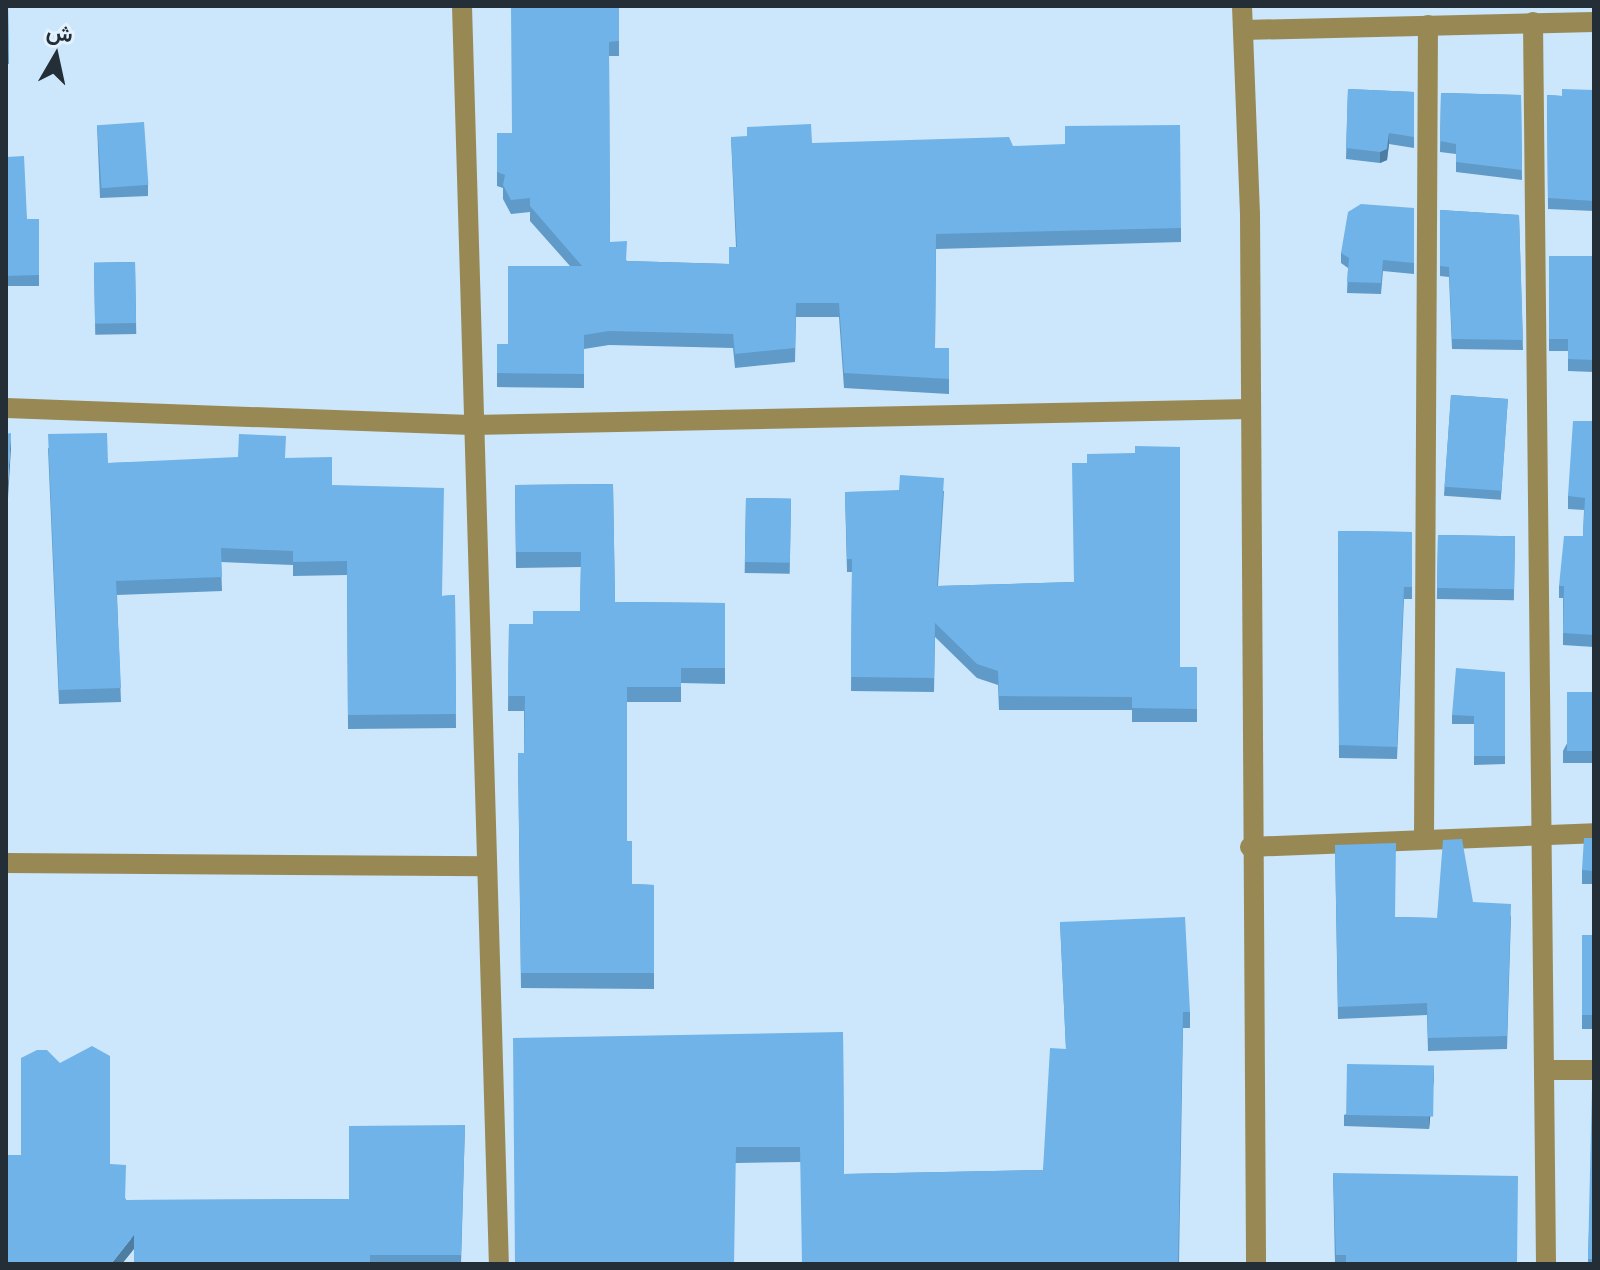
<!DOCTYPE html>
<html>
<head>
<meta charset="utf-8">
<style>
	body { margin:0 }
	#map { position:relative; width:1600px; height:1270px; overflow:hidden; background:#cce6fb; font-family:Merriweather,Vazirmatn,serif }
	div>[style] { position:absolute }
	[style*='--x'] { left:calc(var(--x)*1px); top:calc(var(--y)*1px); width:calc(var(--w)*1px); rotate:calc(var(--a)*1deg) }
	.minor>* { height:20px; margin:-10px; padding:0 10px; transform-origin:10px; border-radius:10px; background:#988954 }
	.wall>* { inset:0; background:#5f9ac8; transform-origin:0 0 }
	.shaded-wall>* { inset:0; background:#4e7da2 }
	.building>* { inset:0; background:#6fb3e8; transform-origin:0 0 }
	span { translate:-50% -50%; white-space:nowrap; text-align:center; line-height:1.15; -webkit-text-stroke:6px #e2f2ff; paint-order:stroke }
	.frame { position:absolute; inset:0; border:8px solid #242e37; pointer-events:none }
	.north { position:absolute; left:16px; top:16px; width:80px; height:80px; -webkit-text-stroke:6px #e2f2ff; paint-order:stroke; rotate:9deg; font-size:22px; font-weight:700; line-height:32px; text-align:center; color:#242e37 }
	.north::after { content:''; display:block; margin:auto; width:28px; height:36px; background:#242e37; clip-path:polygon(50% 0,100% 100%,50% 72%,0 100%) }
</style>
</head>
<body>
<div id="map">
	<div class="minor">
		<div style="--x:462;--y:6;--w:1259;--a:88.32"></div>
		<div style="--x:1242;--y:6;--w:208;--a:87.8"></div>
		<div style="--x:1250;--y:214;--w:1050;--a:89.67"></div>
		<div style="--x:1533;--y:22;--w:1242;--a:89.4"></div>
		<div style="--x:1243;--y:30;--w:351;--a:-1.3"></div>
		<div style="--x:6;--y:408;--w:465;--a:2.1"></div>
		<div style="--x:471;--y:425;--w:779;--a:-1.18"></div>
		<div style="--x:1424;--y:840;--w:815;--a:-89.72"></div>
		<div style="--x:1250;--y:847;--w:344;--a:-2.3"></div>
		<div style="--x:6;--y:863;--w:481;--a:0.4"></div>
		<div style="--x:1544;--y:1070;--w:50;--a:0"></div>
	</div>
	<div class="wall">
		<div style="clip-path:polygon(6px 6px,8px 6px,9px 64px,6px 64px)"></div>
		<div style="clip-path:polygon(619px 6px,619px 56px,609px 56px,610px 242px,627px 261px,729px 264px,736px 247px,731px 137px,812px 143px,1013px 146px,1181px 228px,1181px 242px,936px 249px,935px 348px,949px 348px,949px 394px,844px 388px,839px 317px,796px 317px,795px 362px,735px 368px,733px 348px,609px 345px,584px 349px,584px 388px,497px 387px,497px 344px,508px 344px,570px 266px,530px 221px,530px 212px,511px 214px,503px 199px,503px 188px,497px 186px,497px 133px,512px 133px)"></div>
		<div style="clip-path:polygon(1348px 89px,1414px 92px,1414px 148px,1389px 144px,1387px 160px,1380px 163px,1346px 159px)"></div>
		<div style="clip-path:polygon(1594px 90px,1594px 211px,1548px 209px,1547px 95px,1562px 96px)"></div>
		<div style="clip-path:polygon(1441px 93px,1521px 95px,1522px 180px,1456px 172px,1456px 154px,1440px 152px)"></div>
		<div style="clip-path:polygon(97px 125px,148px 185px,148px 196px,100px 198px)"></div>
		<div style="clip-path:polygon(6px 157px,27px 219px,39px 219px,39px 286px,6px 286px)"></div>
		<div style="clip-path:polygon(1414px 208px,1414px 274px,1383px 271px,1381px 294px,1347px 293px,1348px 268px,1341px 263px,1341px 253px)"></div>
		<div style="clip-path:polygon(1440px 210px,1519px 215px,1523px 350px,1452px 349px,1449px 277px,1440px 276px)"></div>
		<div style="clip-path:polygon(1549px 256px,1594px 256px,1594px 372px,1568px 371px,1568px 351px,1549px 351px)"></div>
		<div style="left:135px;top:262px;width:72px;height:41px;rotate:89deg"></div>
		<div style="left:1451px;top:395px;width:57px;height:101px;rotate:4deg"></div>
		<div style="clip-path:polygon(1594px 421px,1594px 647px,1563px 645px,1563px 598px,1559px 598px,1559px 586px,1583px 536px,1584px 510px,1568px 509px,1568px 496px)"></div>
		<div style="clip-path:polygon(48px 448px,108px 463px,286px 458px,332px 485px,442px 596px,455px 595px,456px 728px,348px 729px,347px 575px,293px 576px,293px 565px,221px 562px,222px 591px,117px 595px,121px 702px,59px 704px)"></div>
		<div style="clip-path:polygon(613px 484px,615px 602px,725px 603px,725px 684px,681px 683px,681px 702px,627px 702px,627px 841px,632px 884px,654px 885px,654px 989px,521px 988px,518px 753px,524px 753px,524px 711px,508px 711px,509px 624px,533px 624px,580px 611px,581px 567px,516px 568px,515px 485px)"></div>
		<div style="clip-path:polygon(944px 491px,938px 586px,1074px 582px,1180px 667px,1197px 667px,1197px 722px,1132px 722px,1132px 710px,999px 710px,998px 685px,977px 678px,935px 637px,934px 692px,851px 691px,852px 572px,847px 572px,845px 492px)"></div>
		<div style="left:746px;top:498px;width:45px;height:75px;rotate:1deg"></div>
		<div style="clip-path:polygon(1338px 531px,1412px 532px,1412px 599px,1404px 599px,1397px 759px,1339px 758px)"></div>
		<div style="left:1438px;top:535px;width:77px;height:64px;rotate:1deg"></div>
		<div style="clip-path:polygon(1505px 672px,1505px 764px,1474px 765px,1474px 724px,1452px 724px,1452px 715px)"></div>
		<div style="clip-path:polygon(1594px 692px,1594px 763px,1563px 763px,1563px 751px)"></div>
		<div style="clip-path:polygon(1594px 838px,1594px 884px,1582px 884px,1582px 870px)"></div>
		<div style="clip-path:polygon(1335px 845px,1395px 917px,1437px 918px,1473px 902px,1511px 916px,1507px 1049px,1428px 1051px,1427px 1015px,1338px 1019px)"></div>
		<div style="clip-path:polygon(1060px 922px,1190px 1012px,1190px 1028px,1183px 1028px,1179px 1264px,800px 1162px,736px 1163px,514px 1264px,843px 1032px,844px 1174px,1043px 1170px,1066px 1049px)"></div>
		<div style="left:1582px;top:935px;width:12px;height:94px"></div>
		<div style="clip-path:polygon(1434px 1076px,1429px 1129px,1344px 1126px,1344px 1115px)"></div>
		<div style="clip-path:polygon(1594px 1089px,1594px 1264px,1588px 1264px,1588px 1259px)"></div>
		<div style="clip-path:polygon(465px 1125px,461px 1264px,134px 1264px,134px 1249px,110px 1164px,126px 1200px,349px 1199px)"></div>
		<div style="clip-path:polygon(1333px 1173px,1517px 1264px,1335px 1264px)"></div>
	</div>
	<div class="shaded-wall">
		<div style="clip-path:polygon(1389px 133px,1389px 144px,1387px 160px,1380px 163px,1380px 152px)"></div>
		<div style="clip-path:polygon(11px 433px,11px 448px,6px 531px,6px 516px)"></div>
		<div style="clip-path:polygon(1434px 1066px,1434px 1076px,1429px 1129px,1429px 1119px)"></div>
		<div style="clip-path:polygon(134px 1235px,134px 1249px,122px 1264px,111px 1264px)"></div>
	</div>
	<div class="building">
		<div style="clip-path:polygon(6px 6px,8px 6px,9px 50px,6px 50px)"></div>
		<div style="clip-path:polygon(511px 6px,619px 6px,619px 41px,609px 42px,610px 242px,627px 241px,626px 261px,729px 264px,729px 247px,737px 247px,731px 137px,747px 136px,747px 127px,811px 124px,812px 143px,1009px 137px,1013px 146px,1065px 144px,1065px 126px,1180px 125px,1181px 228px,936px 234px,935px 348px,949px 348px,949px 379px,844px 373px,839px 303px,796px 303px,795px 348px,735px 354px,733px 334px,609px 331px,584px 335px,584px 374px,497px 373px,497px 344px,508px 344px,508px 266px,582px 266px,530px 206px,530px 198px,511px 200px,503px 185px,505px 175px,497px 172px,497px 133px,512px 133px)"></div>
		<div style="clip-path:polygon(1348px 89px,1414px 92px,1414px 137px,1389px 133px,1387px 149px,1380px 152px,1346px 148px)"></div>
		<div style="clip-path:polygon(1562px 89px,1594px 90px,1594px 201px,1548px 198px,1547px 95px,1562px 96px)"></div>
		<div style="clip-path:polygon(1441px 93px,1521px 95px,1522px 170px,1456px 162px,1456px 144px,1440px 141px)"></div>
		<div style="left:144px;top:122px;width:63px;height:47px;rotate:86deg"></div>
		<div style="clip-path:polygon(24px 156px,27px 219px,39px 219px,39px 275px,6px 276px,6px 157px)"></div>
		<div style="clip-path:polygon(1361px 204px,1414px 208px,1414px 263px,1383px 260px,1381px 283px,1347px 282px,1349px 258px,1341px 253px,1348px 212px)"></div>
		<div style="clip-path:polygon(1440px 210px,1519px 215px,1523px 340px,1452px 339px,1449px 267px,1440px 266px)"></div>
		<div style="clip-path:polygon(1549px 256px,1594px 256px,1594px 360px,1568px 359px,1568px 339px,1549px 339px)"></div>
		<div style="left:135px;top:262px;width:61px;height:41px;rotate:89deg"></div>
		<div style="left:1451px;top:395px;width:57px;height:92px;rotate:4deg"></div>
		<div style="clip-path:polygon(1573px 421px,1594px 421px,1594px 635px,1563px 633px,1564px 586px,1559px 586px,1564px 536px,1583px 536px,1585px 498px,1568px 496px)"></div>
		<div style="clip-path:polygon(11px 433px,6px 516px,6px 434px)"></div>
		<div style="clip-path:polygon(107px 433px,108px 463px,238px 457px,239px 434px,286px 436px,285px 458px,332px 457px,332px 485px,444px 488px,442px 596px,455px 595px,456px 714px,348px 715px,347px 561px,293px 562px,293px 551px,221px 548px,222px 577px,116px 581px,121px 688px,59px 690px,48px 434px)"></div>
		<div style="clip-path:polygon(1135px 446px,1180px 447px,1180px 667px,1197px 667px,1197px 709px,1132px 708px,1132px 697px,999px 696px,998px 671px,977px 664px,935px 623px,934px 678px,851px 677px,852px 559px,847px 559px,845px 492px,899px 490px,900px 475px,944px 478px,937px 586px,1074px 582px,1072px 463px,1087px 463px,1087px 454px,1135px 453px)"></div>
		<div style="clip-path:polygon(613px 484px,615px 602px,725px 603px,725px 668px,681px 668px,681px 687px,627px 687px,627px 841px,632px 841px,632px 884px,654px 885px,654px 973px,521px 973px,518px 753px,524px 753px,525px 696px,508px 696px,509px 624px,533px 624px,533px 611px,580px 611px,581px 552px,516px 552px,515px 485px)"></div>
		<div style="left:746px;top:498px;width:45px;height:64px;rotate:1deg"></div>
		<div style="clip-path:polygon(1338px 531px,1412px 532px,1412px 587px,1404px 587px,1397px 747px,1339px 745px)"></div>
		<div style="left:1438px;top:535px;width:77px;height:53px;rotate:1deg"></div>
		<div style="clip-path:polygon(1456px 668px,1505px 672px,1505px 756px,1474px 756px,1474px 716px,1452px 715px)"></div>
		<div style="left:1567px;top:692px;width:27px;height:59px"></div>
		<div style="clip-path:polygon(1584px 838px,1594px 838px,1594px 871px,1582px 870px)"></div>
		<div style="clip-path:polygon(1462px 839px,1473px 902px,1511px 904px,1507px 1036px,1428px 1038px,1427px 1003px,1338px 1007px,1335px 845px,1396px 843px,1395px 917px,1437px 918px,1443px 840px)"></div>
		<div style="clip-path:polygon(1185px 917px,1190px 1012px,1183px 1012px,1178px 1264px,802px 1264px,800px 1147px,736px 1147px,734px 1264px,515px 1264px,513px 1038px,843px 1032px,844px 1174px,1043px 1170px,1050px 1048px,1066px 1049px,1060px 922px)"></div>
		<div style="left:1582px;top:935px;width:12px;height:80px"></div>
		<div style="clip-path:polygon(92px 1046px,110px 1056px,110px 1164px,126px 1165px,125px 1200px,349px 1199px,349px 1126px,465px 1125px,461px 1255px,370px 1255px,370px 1264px,134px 1264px,134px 1235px,111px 1264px,6px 1264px,6px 1155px,21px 1155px,21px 1058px,37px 1050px,47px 1050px,60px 1063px)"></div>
		<div style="left:1347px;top:1064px;width:87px;height:51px;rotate:1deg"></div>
		<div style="clip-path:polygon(1592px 1088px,1594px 1089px,1594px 1259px,1588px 1259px)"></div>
		<div style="clip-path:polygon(1333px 1173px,1518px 1176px,1517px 1264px,1346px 1264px,1346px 1255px,1336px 1255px)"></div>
	</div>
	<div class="frame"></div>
	<div class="north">ش</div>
</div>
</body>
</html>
